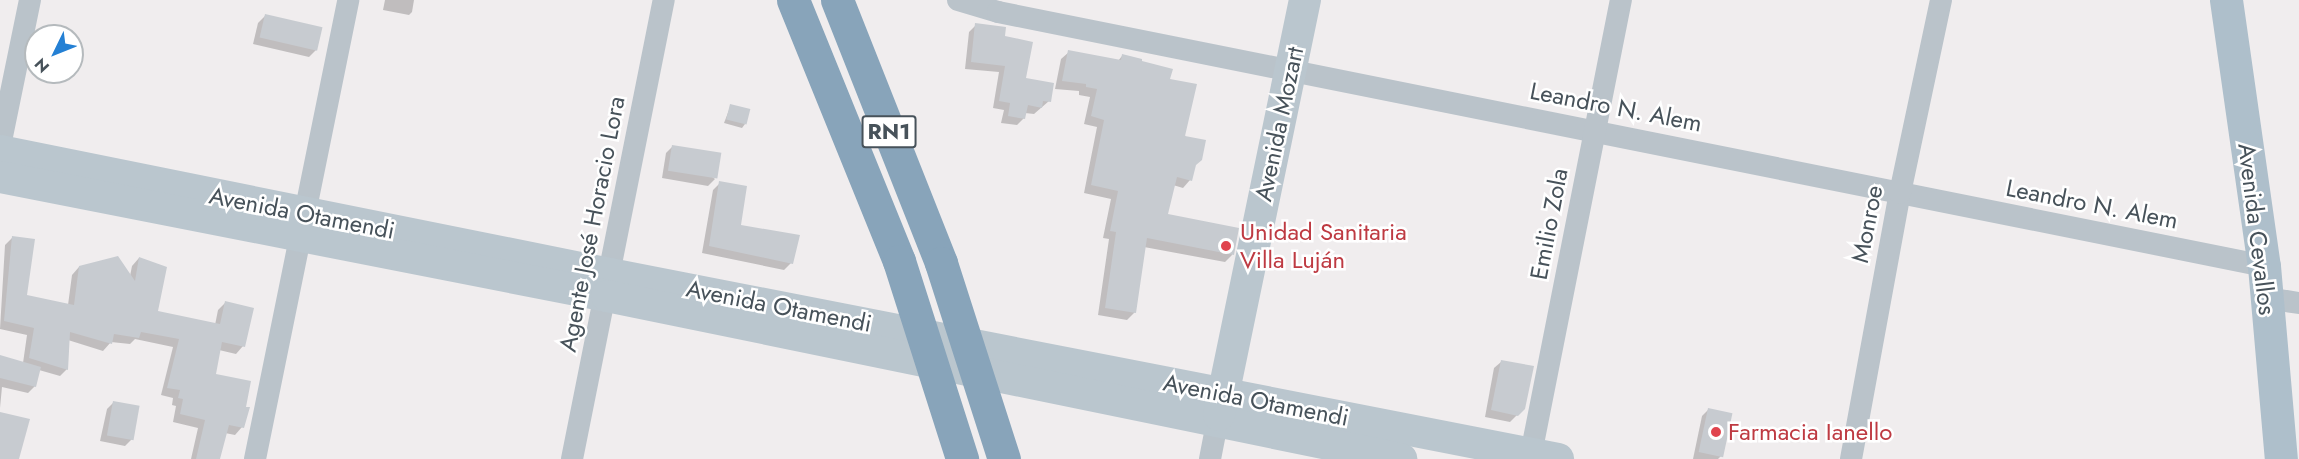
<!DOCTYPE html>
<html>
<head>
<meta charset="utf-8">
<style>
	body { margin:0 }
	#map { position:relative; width:2299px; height:459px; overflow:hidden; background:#f0edee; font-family:Jost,sans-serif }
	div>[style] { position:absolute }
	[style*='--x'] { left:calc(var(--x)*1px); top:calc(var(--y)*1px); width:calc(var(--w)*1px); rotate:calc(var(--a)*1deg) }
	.shadow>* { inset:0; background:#0003 }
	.building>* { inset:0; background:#c7cbd0; transform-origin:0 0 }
	.street>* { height:22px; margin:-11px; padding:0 11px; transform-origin:11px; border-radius:11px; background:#bac3ca }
	.secondary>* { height:32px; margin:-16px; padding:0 16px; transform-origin:16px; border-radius:16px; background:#bac6ce }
	.primary>* { height:33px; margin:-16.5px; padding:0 16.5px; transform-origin:16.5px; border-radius:16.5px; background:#aebfcb }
	.highway>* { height:33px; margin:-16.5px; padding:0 16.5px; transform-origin:16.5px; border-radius:16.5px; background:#88a4ba }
	.dots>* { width:16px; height:16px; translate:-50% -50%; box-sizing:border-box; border:3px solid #fff; border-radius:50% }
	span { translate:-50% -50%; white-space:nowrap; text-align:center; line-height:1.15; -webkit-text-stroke:5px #fff; paint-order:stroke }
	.shield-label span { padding:2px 4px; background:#fff; border:2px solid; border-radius:4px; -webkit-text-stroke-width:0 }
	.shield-label { font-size:22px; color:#47525a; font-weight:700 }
	.street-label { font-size:24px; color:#47525a }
	.health-label { font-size:24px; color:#be3a42 }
	.left { translate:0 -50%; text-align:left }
	.north { position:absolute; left:24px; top:24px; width:60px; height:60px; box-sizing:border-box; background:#fff; border:2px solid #b5babd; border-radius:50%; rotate:227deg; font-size:16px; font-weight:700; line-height:24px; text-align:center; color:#47525a }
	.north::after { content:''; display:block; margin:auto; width:21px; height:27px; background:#2480d4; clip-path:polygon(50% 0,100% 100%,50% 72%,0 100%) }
</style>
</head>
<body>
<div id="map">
	<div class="shadow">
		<div style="clip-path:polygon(385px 0,414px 0,412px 12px,409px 15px,383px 10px)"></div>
		<div style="clip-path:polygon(265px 16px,316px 50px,309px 57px,253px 44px,258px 23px)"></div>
		<div style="clip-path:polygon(976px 25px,1003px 37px,1024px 79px,1049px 101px,1034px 114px,1025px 113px,1024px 118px,1017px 125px,1001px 123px,1004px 110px,993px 108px,999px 72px,965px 69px,969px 32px)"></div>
		<div style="clip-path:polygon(1069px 52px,1118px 61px,1122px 56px,1169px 80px,1194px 166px,1190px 180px,1183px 188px,1173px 185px,1166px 215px,1238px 229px,1232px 255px,1225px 262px,1144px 247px,1135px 312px,1127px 320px,1098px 315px,1109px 239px,1103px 238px,1111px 199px,1084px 193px,1097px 127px,1084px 124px,1090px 97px,1079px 95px,1079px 91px,1055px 89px,1061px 59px)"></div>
		<div style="clip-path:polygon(731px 105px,745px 124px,742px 128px,724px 123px)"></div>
		<div style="clip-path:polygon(673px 146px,715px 179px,708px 186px,662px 178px,666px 153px)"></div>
		<div style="clip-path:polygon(720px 183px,739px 226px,791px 263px,784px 270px,702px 253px,713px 190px)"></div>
		<div style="clip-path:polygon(12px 238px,25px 296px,68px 305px,72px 275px,79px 267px,130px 276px,132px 266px,139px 258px,156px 312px,215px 325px,218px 310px,225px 303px,243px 346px,236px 354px,219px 350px,215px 375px,242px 427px,235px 435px,225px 433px,218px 459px,191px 459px,198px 428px,173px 422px,176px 406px,172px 405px,173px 398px,161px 395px,173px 347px,135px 339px,130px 344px,111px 342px,103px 351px,68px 340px,67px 369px,60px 376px,39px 370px,35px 386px,28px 393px,2px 387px,0 408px,0 357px,23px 363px,27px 335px,0 329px,5px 245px)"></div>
		<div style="clip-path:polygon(1501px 362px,1524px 408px,1510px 422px,1485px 417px,1494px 368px)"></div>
		<div style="clip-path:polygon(114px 402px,132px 439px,125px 446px,100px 441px,107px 409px)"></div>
		<div style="clip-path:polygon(1709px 409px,1721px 456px,1718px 459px,1693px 459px,1702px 416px)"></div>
	</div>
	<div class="building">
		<div style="left:265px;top:14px;width:59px;height:24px;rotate:13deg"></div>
		<div style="clip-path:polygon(975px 23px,1006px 27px,1005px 36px,1033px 42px,1026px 78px,1054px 83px,1051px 102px,1043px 101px,1042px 108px,1028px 105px,1025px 119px,1008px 116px,1010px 103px,999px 101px,1005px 66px,971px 62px)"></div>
		<div style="clip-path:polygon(1068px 50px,1121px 60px,1122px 54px,1142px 59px,1142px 61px,1173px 69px,1170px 79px,1197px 84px,1185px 136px,1206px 140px,1202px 160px,1196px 165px,1192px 181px,1177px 177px,1168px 214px,1239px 228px,1234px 255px,1147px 238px,1136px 313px,1105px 308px,1116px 232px,1110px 231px,1118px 191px,1091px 185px,1104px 120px,1091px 116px,1097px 89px,1086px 87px,1086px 84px,1062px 81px)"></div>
		<div style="left:730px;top:104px;width:21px;height:16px;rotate:14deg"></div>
		<div style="left:672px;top:145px;width:50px;height:26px;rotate:9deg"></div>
		<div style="clip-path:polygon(719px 181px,747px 186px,741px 225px,800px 235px,793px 264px,709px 246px)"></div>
		<div style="clip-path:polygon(12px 236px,35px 239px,27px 295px,74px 305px,79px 266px,118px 256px,135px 281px,139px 257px,167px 267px,158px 311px,220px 324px,225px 301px,254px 308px,245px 347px,222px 342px,216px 374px,251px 381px,246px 407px,250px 407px,244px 428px,229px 425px,220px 459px,196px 459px,205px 420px,180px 414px,183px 399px,178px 398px,180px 390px,167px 388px,179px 339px,141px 332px,139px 338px,114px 334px,112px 344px,70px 332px,68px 370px,29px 358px,34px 328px,4px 321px)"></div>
		<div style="clip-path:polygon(0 355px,41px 367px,36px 387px,0 378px)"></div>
		<div style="clip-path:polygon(1501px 360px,1534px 366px,1525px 409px,1518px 416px,1491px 410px)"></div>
		<div style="left:113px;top:401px;width:27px;height:35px;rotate:10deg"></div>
		<div style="left:1708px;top:408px;width:25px;height:45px;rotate:12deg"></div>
		<div style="clip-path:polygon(0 412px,30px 419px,19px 459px,0 459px)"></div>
	</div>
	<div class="street">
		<div style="--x:958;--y:0;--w:42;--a:16.7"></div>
		<div style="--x:998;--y:12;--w:1291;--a:11.34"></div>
		<div style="--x:0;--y:146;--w:149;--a:-78.4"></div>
		<div style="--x:2267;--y:298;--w:32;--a:9"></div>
		<div style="--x:255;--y:459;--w:468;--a:-78.5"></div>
		<div style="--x:572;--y:459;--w:468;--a:-78.7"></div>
		<div style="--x:1210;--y:459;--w:38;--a:-79"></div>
		<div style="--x:1530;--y:459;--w:468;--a:-78.8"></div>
		<div style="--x:1851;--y:459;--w:270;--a:-79.6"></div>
		<div style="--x:1900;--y:193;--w:197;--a:-78"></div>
	</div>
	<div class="secondary">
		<div style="--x:0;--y:151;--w:622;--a:11.4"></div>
		<div style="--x:610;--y:274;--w:966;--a:11.04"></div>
		<div style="--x:0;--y:177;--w:619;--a:11.09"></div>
		<div style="--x:607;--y:296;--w:811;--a:11.6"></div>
		<div style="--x:1219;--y:415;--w:424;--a:-78.3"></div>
	</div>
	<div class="primary">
		<div style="--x:2226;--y:0;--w:269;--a:81.9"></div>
		<div style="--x:2264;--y:266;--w:194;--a:85"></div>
	</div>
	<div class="highway">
		<div style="--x:793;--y:0;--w:282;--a:67.9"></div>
		<div style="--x:899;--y:261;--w:208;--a:72.3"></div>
		<div style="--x:837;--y:0;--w:283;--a:68.4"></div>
		<div style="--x:941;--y:263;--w:206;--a:72.2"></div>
	</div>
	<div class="dots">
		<div style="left:1226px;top:246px;background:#e0444e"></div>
		<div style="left:1716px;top:432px;background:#e0444e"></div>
	</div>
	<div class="shield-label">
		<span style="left:889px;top:132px">RN1</span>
	</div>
	<div class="street-label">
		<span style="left:1616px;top:107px;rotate:11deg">Leandro N. Alem</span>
		<span style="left:1279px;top:124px;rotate:-78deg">Avenida Mozart</span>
		<span style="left:2092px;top:204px;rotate:11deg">Leandro N. Alem</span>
		<span style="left:302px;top:213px;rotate:11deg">Avenida Otamendi</span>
		<span style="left:592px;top:224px;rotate:-79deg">Agente José Horacio Lora</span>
		<span style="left:1549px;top:224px;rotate:-79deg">Emilio Zola</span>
		<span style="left:1867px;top:224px;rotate:-79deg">Monroe</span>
		<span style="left:2257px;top:229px;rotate:83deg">Avenida Cevallos</span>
		<span style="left:779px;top:306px;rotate:11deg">Avenida Otamendi</span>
		<span style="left:1256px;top:400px;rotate:11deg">Avenida Otamendi</span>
	</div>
	<div class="health-label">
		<span class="left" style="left:1240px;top:246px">Unidad Sanitaria<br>Villa Luján</span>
		<span class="left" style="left:1728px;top:432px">Farmacia Ianello</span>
	</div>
	<div class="north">N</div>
</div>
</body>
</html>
